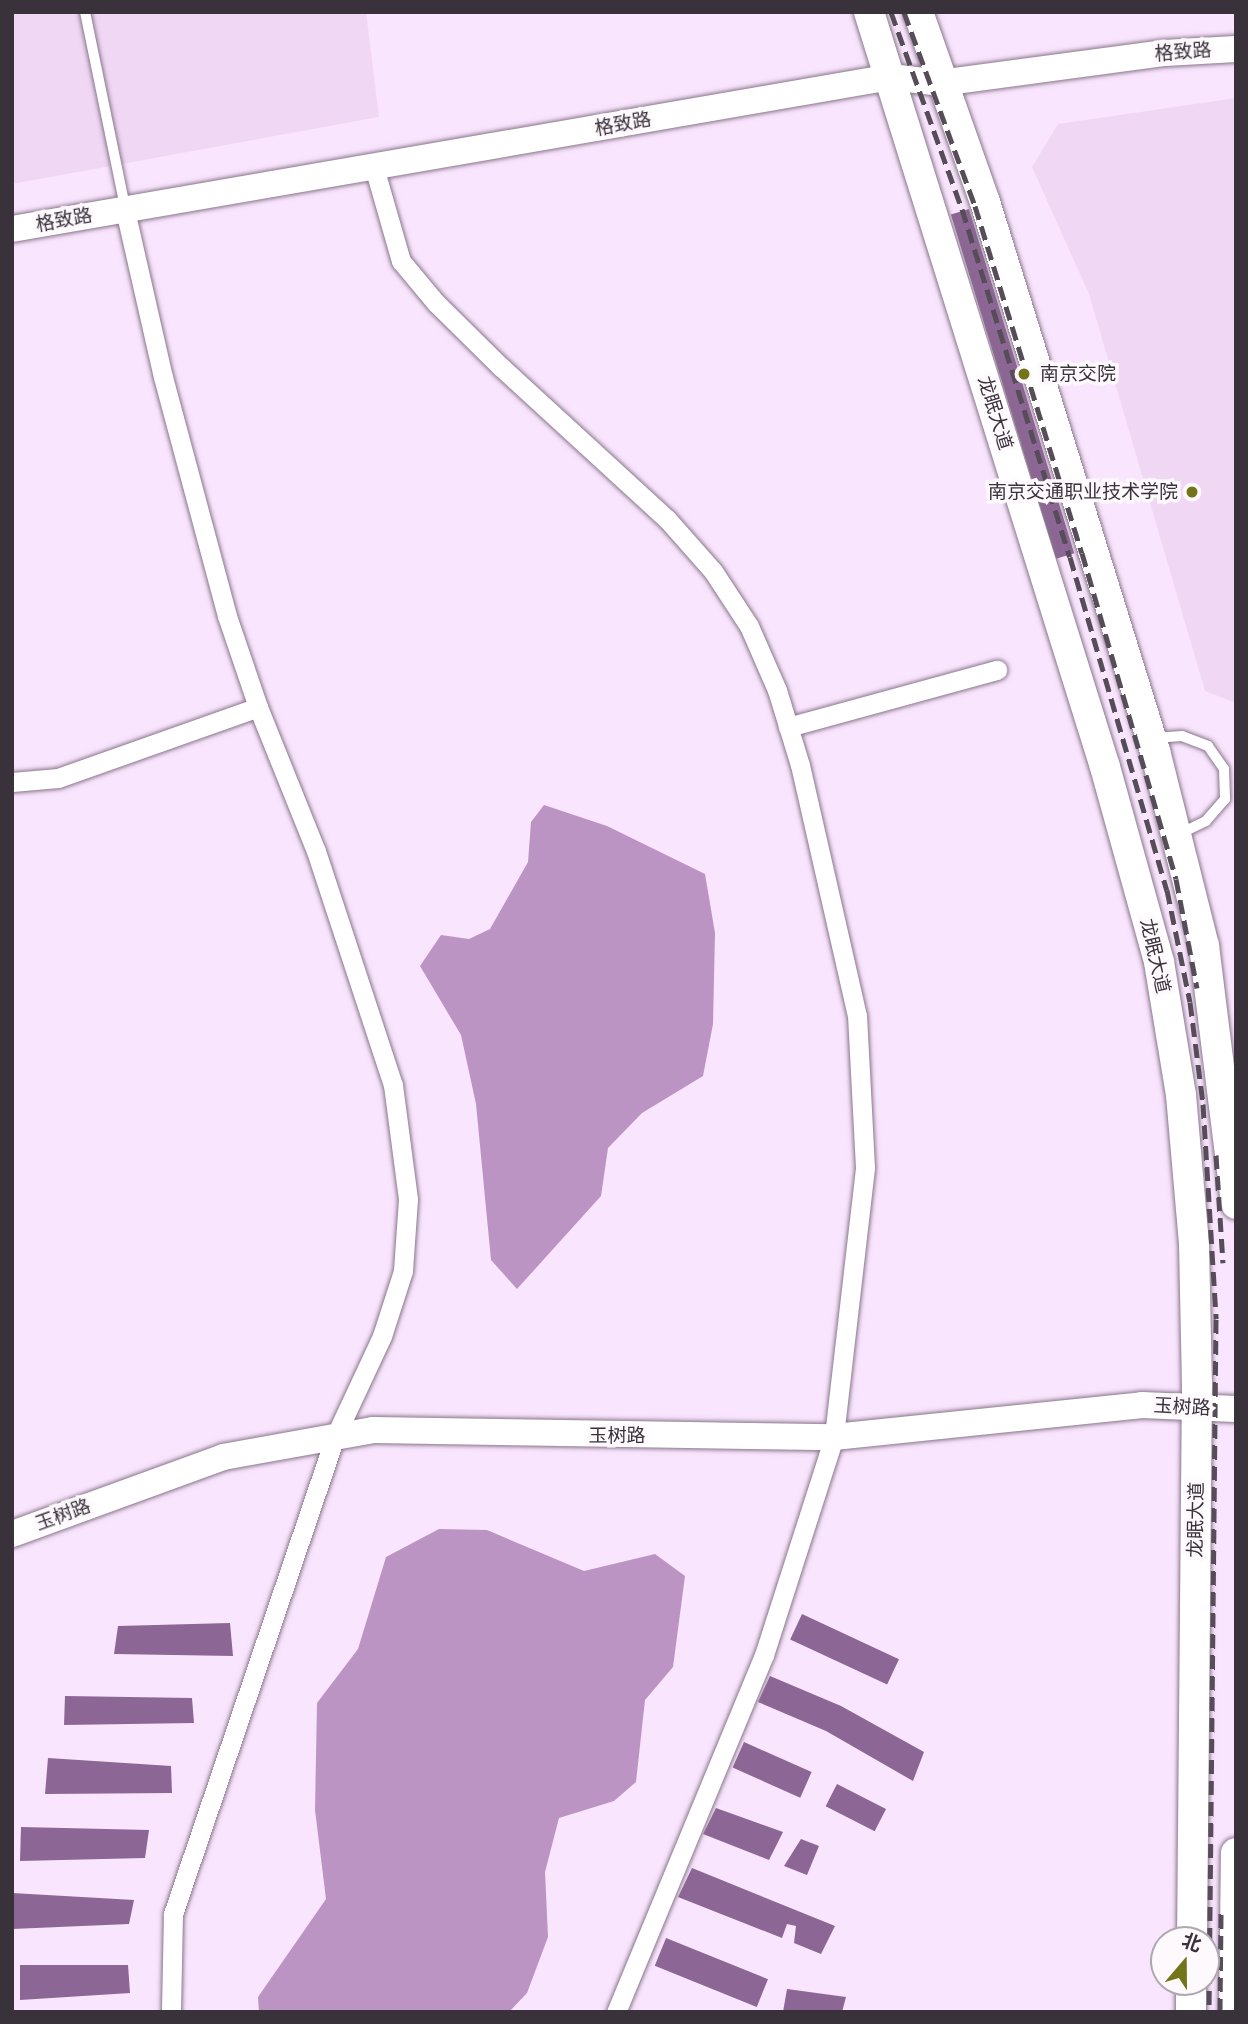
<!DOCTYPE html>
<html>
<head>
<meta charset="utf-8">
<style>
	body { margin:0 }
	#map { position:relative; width:1248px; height:2024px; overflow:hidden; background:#f9e5fd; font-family:Roboto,"Noto Sans SC",sans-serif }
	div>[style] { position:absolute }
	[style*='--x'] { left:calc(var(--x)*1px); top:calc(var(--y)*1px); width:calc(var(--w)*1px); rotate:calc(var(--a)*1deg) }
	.built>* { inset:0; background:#f0d8f5 }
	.water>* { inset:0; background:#bc94c4 }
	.building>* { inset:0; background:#8c6694; transform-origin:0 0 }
	.roads { filter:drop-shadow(0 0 2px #88768b) drop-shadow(0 0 2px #88768b) }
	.lane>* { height:10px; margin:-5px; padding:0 5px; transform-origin:5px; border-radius:5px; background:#fff }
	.street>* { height:19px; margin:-9.5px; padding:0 9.5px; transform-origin:9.5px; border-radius:9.5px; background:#fff }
	.secondary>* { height:26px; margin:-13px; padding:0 13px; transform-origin:13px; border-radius:13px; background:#fff }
	.primary>* { height:30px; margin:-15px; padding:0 15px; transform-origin:15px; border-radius:15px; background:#fff }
	.rail>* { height:5px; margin-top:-2.5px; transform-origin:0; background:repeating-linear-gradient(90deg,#564d58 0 14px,transparent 0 21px) }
	.dots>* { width:19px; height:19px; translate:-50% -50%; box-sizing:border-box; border:4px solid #fdf9fd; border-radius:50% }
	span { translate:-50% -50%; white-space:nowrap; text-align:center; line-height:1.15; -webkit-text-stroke:7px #fdf9fd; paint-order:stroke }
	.street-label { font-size:19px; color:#39323b }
	.poi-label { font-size:19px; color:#39323b }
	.left { translate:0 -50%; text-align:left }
	.right { translate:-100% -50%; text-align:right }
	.frame { position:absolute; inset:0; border:14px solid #39323b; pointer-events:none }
	.north { position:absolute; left:1150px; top:1926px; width:70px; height:70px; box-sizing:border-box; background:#fdf9fd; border:2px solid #afa9af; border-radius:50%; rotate:20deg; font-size:19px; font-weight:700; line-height:28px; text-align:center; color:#39323b }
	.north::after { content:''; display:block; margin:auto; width:24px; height:32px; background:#73751b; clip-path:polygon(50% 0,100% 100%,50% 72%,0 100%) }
</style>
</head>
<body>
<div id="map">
	<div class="built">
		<div style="clip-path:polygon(12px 12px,366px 12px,379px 117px,12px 184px)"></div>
		<div style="clip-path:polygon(1236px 98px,1236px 703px,1205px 691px,1089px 294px,1032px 167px,1058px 124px)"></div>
	</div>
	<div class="water">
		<div style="clip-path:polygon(544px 805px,607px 826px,705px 874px,715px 933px,713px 1024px,703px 1076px,642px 1113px,608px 1148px,601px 1196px,517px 1289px,491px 1260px,476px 1104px,461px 1035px,420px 966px,441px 935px,469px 939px,490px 929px,528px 862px,531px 822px)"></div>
		<div style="clip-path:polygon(439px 1529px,487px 1530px,584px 1571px,655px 1554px,685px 1576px,673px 1667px,645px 1700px,636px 1782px,614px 1801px,559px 1818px,545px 1872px,548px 1937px,527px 1993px,509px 2012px,259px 2012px,258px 1997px,326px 1899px,315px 1810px,317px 1703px,358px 1649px,386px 1557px)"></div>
	</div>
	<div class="building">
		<div style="left:969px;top:209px;width:360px;height:19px;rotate:73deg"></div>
		<div style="left:802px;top:1614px;width:107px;height:28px;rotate:25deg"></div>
		<div style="clip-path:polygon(230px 1623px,233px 1656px,114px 1654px,118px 1626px)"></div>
		<div style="clip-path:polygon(770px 1676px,841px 1706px,924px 1752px,913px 1781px,826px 1731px,758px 1702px)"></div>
		<div style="clip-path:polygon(65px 1696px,192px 1698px,194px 1723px,64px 1725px)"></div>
		<div style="left:744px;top:1742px;width:74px;height:28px;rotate:24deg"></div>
		<div style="clip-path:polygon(48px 1758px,171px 1766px,172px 1793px,45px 1794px)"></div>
		<div style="left:837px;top:1784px;width:55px;height:25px;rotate:27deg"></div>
		<div style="clip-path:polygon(716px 1808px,783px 1832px,769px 1860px,703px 1834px)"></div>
		<div style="clip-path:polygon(21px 1827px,149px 1830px,145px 1858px,20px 1861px)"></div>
		<div style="clip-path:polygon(801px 1839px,819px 1846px,807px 1875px,784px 1866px)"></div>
		<div style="clip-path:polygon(692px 1868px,835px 1926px,821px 1954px,794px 1943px,796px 1926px,787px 1924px,782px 1938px,678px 1897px)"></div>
		<div style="clip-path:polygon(12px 1893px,134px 1900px,129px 1924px,12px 1929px)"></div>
		<div style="left:666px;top:1938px;width:110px;height:30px;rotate:22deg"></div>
		<div style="clip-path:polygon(20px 1965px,128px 1965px,130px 1993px,20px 2000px)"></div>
		<div style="clip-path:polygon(787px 1989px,846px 1997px,842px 2012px,783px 2012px)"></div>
	</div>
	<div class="roads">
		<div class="lane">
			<div style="--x:85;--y:12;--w:199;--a:78.4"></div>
			<div style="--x:1154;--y:738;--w:28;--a:-4"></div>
			<div style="--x:1182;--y:736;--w:28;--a:21"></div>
			<div style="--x:1208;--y:746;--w:28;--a:55"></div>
			<div style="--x:1224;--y:769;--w:30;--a:88"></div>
			<div style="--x:1225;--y:799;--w:29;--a:131"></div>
			<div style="--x:1206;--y:821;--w:28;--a:154"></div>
		</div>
		<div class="street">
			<div style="--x:374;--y:167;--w:98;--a:74"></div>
			<div style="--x:401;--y:261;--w:55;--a:50.2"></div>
			<div style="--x:436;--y:303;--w:91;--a:44.6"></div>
			<div style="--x:501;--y:367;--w:225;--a:42.5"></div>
			<div style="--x:667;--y:519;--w:69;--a:48.5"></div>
			<div style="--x:713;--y:571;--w:66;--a:56.8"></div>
			<div style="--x:749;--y:626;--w:70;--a:66.4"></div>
			<div style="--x:777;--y:690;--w:78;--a:73"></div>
			<div style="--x:800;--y:765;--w:256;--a:77.2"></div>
			<div style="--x:857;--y:1015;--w:153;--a:87"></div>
			<div style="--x:865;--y:1168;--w:271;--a:96.6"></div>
			<div style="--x:834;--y:1437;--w:229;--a:107.8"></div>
			<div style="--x:764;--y:1655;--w:386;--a:112.5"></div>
			<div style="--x:125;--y:210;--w:171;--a:77.2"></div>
			<div style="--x:163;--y:377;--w:247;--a:75"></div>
			<div style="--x:227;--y:616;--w:96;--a:71.2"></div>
			<div style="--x:258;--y:707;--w:155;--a:68.1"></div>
			<div style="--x:316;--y:851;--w:246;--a:71.8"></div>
			<div style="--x:393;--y:1085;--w:115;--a:82.5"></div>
			<div style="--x:408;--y:1199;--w:72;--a:94"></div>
			<div style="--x:403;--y:1271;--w:68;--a:107.9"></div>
			<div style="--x:382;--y:1336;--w:111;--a:115"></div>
			<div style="--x:335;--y:1437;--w:504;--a:108.76"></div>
			<div style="--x:173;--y:1914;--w:98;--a:91.2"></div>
			<div style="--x:788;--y:727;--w:217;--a:-15.3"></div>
			<div style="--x:12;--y:782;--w:46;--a:-5"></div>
			<div style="--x:58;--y:778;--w:212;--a:-19.5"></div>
		</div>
		<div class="secondary">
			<div style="--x:12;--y:229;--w:892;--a:-9.81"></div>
			<div style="--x:891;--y:77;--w:49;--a:7"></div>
			<div style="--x:940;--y:83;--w:227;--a:-7.6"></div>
			<div style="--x:1165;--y:53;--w:71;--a:-3.2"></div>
			<div style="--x:12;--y:1534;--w:225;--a:-20"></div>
			<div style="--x:223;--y:1457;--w:152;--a:-10.2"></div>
			<div style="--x:373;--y:1430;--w:461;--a:0.9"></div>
			<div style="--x:834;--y:1437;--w:310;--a:-5.9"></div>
			<div style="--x:1142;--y:1405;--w:94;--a:2.4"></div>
		</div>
		<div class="primary">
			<div style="--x:869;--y:12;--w:791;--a:72.64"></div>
			<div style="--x:1105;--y:767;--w:202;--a:74.5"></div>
			<div style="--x:1159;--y:962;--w:135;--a:80.6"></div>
			<div style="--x:1181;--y:1095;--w:150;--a:85"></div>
			<div style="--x:1194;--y:1244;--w:138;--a:88.8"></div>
			<div style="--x:1197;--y:1382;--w:558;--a:90.51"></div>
			<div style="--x:918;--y:12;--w:201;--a:70.6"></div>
			<div style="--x:985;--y:202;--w:575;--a:72.79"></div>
			<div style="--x:1155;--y:751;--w:201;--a:75.9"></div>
			<div style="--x:1204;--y:946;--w:260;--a:82.9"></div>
			<div style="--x:1191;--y:2012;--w:30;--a:-90"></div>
			<div style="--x:1234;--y:2012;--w:159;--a:-89.3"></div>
		</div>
	</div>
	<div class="rail">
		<div style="--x:891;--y:12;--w:209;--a:70.2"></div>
		<div style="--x:962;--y:209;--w:364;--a:72.8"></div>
		<div style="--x:1070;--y:557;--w:347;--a:73.8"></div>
		<div style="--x:1167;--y:890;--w:114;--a:78.4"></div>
		<div style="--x:1190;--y:1002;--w:103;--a:82.7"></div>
		<div style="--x:1203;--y:1104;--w:215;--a:86.5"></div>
		<div style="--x:1216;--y:1319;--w:693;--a:90.58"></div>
		<div style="--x:904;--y:12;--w:207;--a:69.9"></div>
		<div style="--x:975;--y:206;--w:363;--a:72.9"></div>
		<div style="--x:1082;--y:553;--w:339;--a:73.9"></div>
		<div style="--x:1176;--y:879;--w:111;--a:79.1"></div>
		<div style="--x:1216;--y:1155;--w:108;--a:86.3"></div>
		<div style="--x:1220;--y:2012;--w:102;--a:-89.4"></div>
	</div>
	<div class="dots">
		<div style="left:1024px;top:374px;background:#73751b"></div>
		<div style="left:1192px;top:492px;background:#73751b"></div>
	</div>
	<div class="street-label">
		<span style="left:1183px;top:52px;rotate:-4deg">格致路</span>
		<span style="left:623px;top:124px;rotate:-10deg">格致路</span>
		<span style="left:64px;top:220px;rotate:-10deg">格致路</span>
		<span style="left:995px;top:413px;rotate:73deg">龙眠大道</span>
		<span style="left:1155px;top:956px;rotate:77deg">龙眠大道</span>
		<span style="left:1182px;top:1407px;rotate:3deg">玉树路</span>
		<span style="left:617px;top:1436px">玉树路</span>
		<span style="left:63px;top:1515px;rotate:-20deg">玉树路</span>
		<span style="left:1196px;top:1520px;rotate:-89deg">龙眠大道</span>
	</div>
	<div class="poi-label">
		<span class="left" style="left:1040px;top:374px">南京交院</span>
		<span class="right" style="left:1178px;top:492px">南京交通职业技术学院</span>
	</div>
	<div class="frame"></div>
	<div class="north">北</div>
</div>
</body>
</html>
